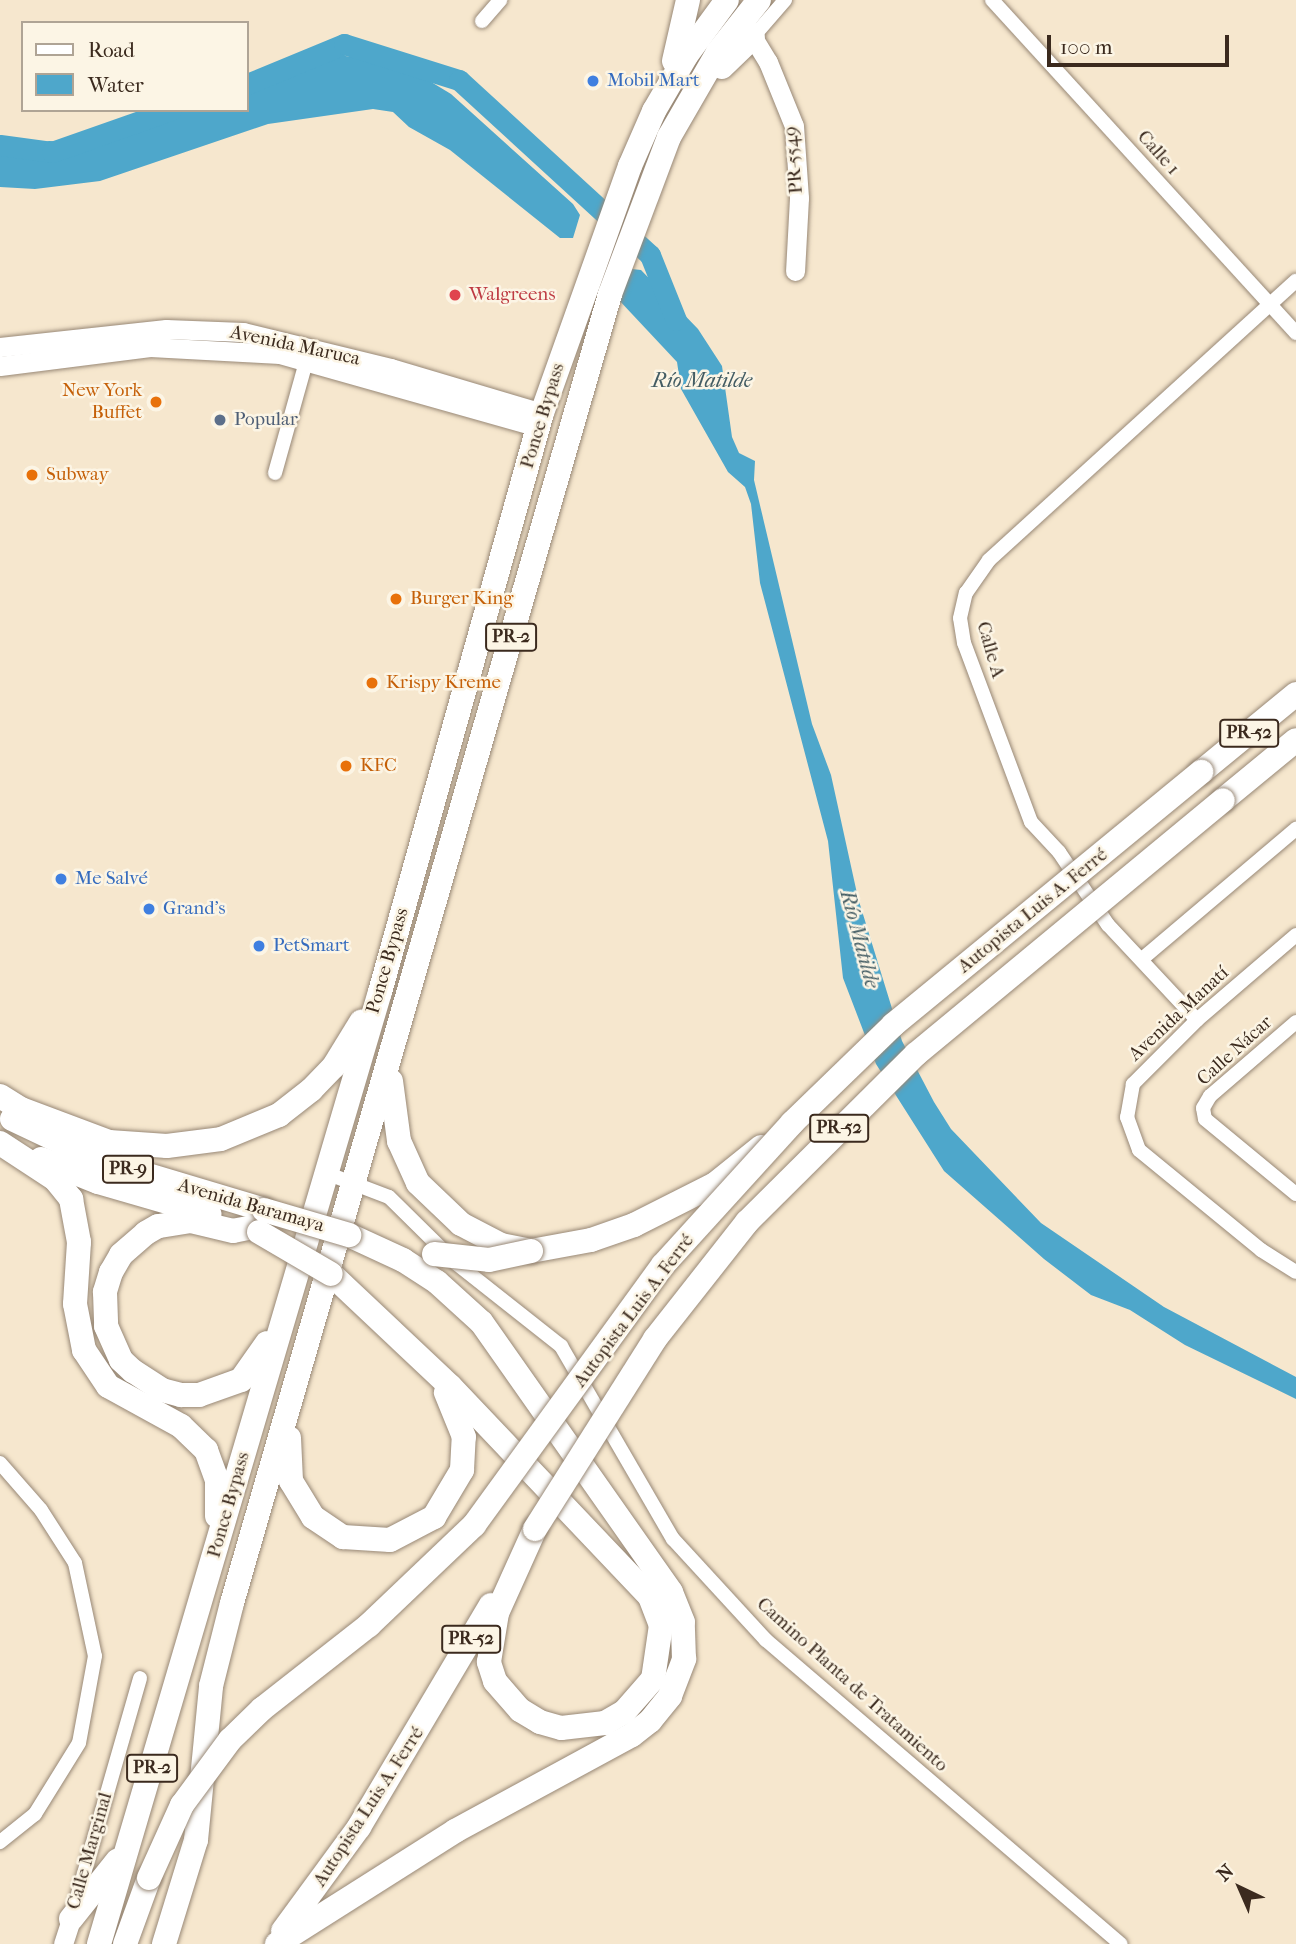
<!DOCTYPE html>
<html>
<head>
<meta charset="utf-8">
<style>
	body { margin:0 }
	#map { position:relative; width:1296px; height:1944px; overflow:hidden; background:#f6e7ce; font-family:"IM FELL French Canon",serif }
	div>[style] { position:absolute }
	[style*='--x'] { left:calc(var(--x)*1px); top:calc(var(--y)*1px); width:calc(var(--w)*1px); rotate:calc(var(--a)*1deg) }
	.water>* { inset:0; background:#4ea7cb }
	.river>* { height:21px; margin:-10.5px; padding:0 10.5px; transform-origin:10.5px; border-radius:10.5px; background:#4ea7cb }
	.roads { filter:drop-shadow(0 0 2px #988876) drop-shadow(0 0 2px #988876) }
	.street>* { height:14px; margin:-7px; padding:0 7px; transform-origin:7px; border-radius:7px; background:#fff }
	.secondary>* { height:19px; margin:-9.5px; padding:0 9.5px; transform-origin:9.5px; border-radius:9.5px; background:#fff }
	.highway>* { height:24px; margin:-12px; padding:0 12px; transform-origin:12px; border-radius:12px; background:#fff }
	.bridges { filter:drop-shadow(0 0 2px #988876) drop-shadow(0 0 2px #988876) }
	.highway-bridge>* { height:24px; margin:-12px; padding:0 12px; transform-origin:12px; border-radius:12px; background:#fff }
	.dots>* { width:19px; height:19px; translate:-50% -50%; box-sizing:border-box; border:4px solid #fcf5e5; border-radius:50% }
	span { translate:-50% -50%; white-space:nowrap; text-align:center; line-height:1.15; -webkit-text-stroke:5px #fcf5e5; paint-order:stroke }
	.shield-label span { padding:2px 5px; background:#fcf5e5; border:2px solid; border-radius:5px; -webkit-text-stroke-width:0 }
	.shield-label { font-size:18px; color:#3b2a1e; font-weight:700 }
	.shop-label { font-size:19px; color:#366cbe }
	.left { translate:0 -50%; text-align:left }
	.street-label { font-size:19px; color:#3b2a1e }
	.health-label { font-size:19px; color:#be3a42 }
	.food-label { font-size:19px; color:#c56008 }
	.right { translate:-100% -50%; text-align:right }
	.service-label { font-size:19px; color:#4e5e75 }
	.water-label { font-size:21px; color:#435c63; font-style:italic }
	.legend { position:absolute; left:21px; top:21px; width:228px; height:91px; box-sizing:border-box; background:#fcf5e5; border:2px solid #afa495; margin:0; padding:9px 12px; list-style:none; font-size:21px; color:#3b2a1e }
	.legend li { display:flex; align-items:center; gap:14px; height:35px }
	.legend b { width:35px; border:2px solid #afa495 }
	.north { position:absolute; left:1205px; top:1853px; width:70px; height:70px; -webkit-text-stroke:5px #fcf5e5; paint-order:stroke; rotate:316deg; font-size:19px; font-weight:700; line-height:28px; text-align:center; color:#3b2a1e }
	.north::after { content:''; display:block; margin:auto; width:24px; height:32px; background:#3b2a1e; clip-path:polygon(50% 0,100% 100%,50% 72%,0 100%) }
	.scale { position:absolute; left:1047px; top:35px; width:182px; height:32px; box-sizing:border-box; border:4px solid #3b2a1e; border-top:0; padding-left:9px; font-size:21px; line-height:24px; white-space:nowrap; color:#3b2a1e; -webkit-text-stroke:5px #fcf5e5; paint-order:stroke }
</style>
</head>
<body>
<div id="map">
	<div class="water">
		<div style="clip-path:polygon(339px 55px,403px 65px,451px 94px,573px 204px,580px 215px,573px 238px,560px 238px,450px 150px,409px 127px,393px 112px,373px 109px,268px 124px,100px 181px,35px 189px,0 187px,0 156px,49px 141px,84px 143px,120px 139px,142px 129px,165px 110px,247px 110px,247px 83px,266px 83px,306px 61px)"></div>
		<div style="clip-path:polygon(632px 269px,641px 270px,698px 329px,722px 366px,732px 437px,739px 453px,755px 461px,754px 480px,812px 724px,831px 775px,858px 898px,902px 1041px,934px 1102px,951px 1129px,1041px 1223px,1164px 1307px,1296px 1377px,1296px 1399px,1185px 1345px,1130px 1310px,1091px 1295px,1044px 1259px,944px 1171px,876px 1064px,843px 978px,828px 841px,760px 583px,751px 504px,745px 487px,728px 472px,681px 389px,677px 362px,617px 298px)"></div>
	</div>
	<div class="river">
		<div style="--x:247;--y:84;--w:105;--a:-22.4"></div>
		<div style="--x:344;--y:44;--w:121;--a:17.4"></div>
		<div style="--x:459;--y:80;--w:259;--a:42.5"></div>
		<div style="--x:650;--y:255;--w:70;--a:68.2"></div>
		<div style="--x:0;--y:145;--w:52;--a:7.7"></div>
		<div style="--x:52;--y:152;--w:126;--a:-19.4"></div>
	</div>
	<div class="roads">
		<div class="street">
			<div style="--x:992;--y:0;--w:451;--a:47.6"></div>
			<div style="--x:482;--y:21;--w:28;--a:-49"></div>
			<div style="--x:753;--y:37;--w:49;--a:-49.1"></div>
			<div style="--x:275;--y:473;--w:115;--a:-74.4"></div>
			<div style="--x:1296;--y:935;--w:130;--a:139.4"></div>
			<div style="--x:1197;--y:1020;--w:91;--a:135"></div>
			<div style="--x:1133;--y:1084;--w:34;--a:100"></div>
			<div style="--x:1127;--y:1117;--w:35;--a:70"></div>
			<div style="--x:1139;--y:1150;--w:158;--a:39.3"></div>
			<div style="--x:1261;--y:1250;--w:41;--a:32.2"></div>
			<div style="--x:1142;--y:959;--w:202;--a:-40.2"></div>
			<div style="--x:1197;--y:1020;--w:130;--a:-133.1"></div>
			<div style="--x:1108;--y:925;--w:88;--a:-123.9"></div>
			<div style="--x:1059;--y:852;--w:41;--a:-133"></div>
			<div style="--x:1031;--y:822;--w:191;--a:-110.5"></div>
			<div style="--x:964;--y:643;--w:25;--a:-99"></div>
			<div style="--x:960;--y:618;--w:26;--a:-77"></div>
			<div style="--x:966;--y:593;--w:40;--a:-55.1"></div>
			<div style="--x:989;--y:560;--w:415;--a:-42.3"></div>
			<div style="--x:1296;--y:1022;--w:113;--a:139.3"></div>
			<div style="--x:1210;--y:1096;--w:14;--a:120"></div>
			<div style="--x:1203;--y:1108;--w:11;--a:80"></div>
			<div style="--x:1205;--y:1119;--w:118;--a:39.5"></div>
			<div style="--x:326;--y:1173;--w:67;--a:20.9"></div>
			<div style="--x:389;--y:1197;--w:94;--a:44.6"></div>
			<div style="--x:456;--y:1263;--w:134;--a:38.3"></div>
			<div style="--x:561;--y:1346;--w:223;--a:59.9"></div>
			<div style="--x:673;--y:1539;--w:137;--a:47.4"></div>
			<div style="--x:766;--y:1640;--w:467;--a:40.6"></div>
			<div style="--x:0;--y:1463;--w:62;--a:48.9"></div>
			<div style="--x:41;--y:1510;--w:63;--a:57.3"></div>
			<div style="--x:75;--y:1563;--w:95;--a:77.9"></div>
			<div style="--x:95;--y:1656;--w:88;--a:100.4"></div>
			<div style="--x:79;--y:1743;--w:84;--a:121.8"></div>
			<div style="--x:35;--y:1814;--w:45;--a:141.3"></div>
			<div style="--x:75;--y:1905;--w:236;--a:-74"></div>
		</div>
		<div class="secondary">
			<div style="--x:746;--y:26;--w:42;--a:58.6"></div>
			<div style="--x:768;--y:62;--w:69;--a:67.9"></div>
			<div style="--x:794;--y:126;--w:72;--a:86"></div>
			<div style="--x:799;--y:198;--w:73;--a:93.1"></div>
			<div style="--x:0;--y:347;--w:167;--a:-6.2"></div>
			<div style="--x:166;--y:329;--w:77;--a:2.2"></div>
			<div style="--x:243;--y:332;--w:152;--a:13.7"></div>
			<div style="--x:391;--y:368;--w:158;--a:16.6"></div>
			<div style="--x:0;--y:366;--w:151;--a:-7.2"></div>
			<div style="--x:150;--y:347;--w:130;--a:3.1"></div>
			<div style="--x:280;--y:354;--w:268;--a:15.8"></div>
			<div style="--x:63;--y:1944;--w:26;--a:-72"></div>
		</div>
		<div class="highway">
			<div style="--x:674;--y:61;--w:63;--a:-77.1"></div>
			<div style="--x:722;--y:67;--w:43;--a:-44.1"></div>
			<div style="--x:1201;--y:772;--w:123;--a:-39.4"></div>
			<div style="--x:1223;--y:800;--w:94;--a:-39.4"></div>
			<div style="--x:391;--y:1081;--w:61;--a:82.4"></div>
			<div style="--x:399;--y:1141;--w:46;--a:65.7"></div>
			<div style="--x:418;--y:1183;--w:59;--a:43.6"></div>
			<div style="--x:461;--y:1224;--w:45;--a:27.7"></div>
			<div style="--x:501;--y:1245;--w:31;--a:11"></div>
			<div style="--x:531;--y:1251;--w:61;--a:-10.4"></div>
			<div style="--x:591;--y:1240;--w:46;--a:-19.2"></div>
			<div style="--x:634;--y:1225;--w:91;--a:-26.8"></div>
			<div style="--x:715;--y:1184;--w:59;--a:-38.8"></div>
			<div style="--x:0;--y:1096;--w:25;--a:32"></div>
			<div style="--x:21;--y:1109;--w:94;--a:20.6"></div>
			<div style="--x:109;--y:1142;--w:58;--a:3.9"></div>
			<div style="--x:167;--y:1146;--w:54;--a:-7.4"></div>
			<div style="--x:221;--y:1139;--w:63;--a:-22.5"></div>
			<div style="--x:279;--y:1115;--w:41;--a:-38"></div>
			<div style="--x:311;--y:1090;--w:33;--a:-46"></div>
			<div style="--x:334;--y:1066;--w:52;--a:-58.5"></div>
			<div style="--x:12;--y:1119;--w:98;--a:25.3"></div>
			<div style="--x:101;--y:1161;--w:170;--a:16.7"></div>
			<div style="--x:0;--y:1143;--w:66;--a:33.2"></div>
			<div style="--x:55;--y:1179;--w:26;--a:51"></div>
			<div style="--x:71;--y:1199;--w:44;--a:79.5"></div>
			<div style="--x:79;--y:1242;--w:62;--a:93.7"></div>
			<div style="--x:75;--y:1304;--w:47;--a:78.9"></div>
			<div style="--x:84;--y:1350;--w:43;--a:56.3"></div>
			<div style="--x:108;--y:1386;--w:83;--a:28.7"></div>
			<div style="--x:181;--y:1426;--w:35;--a:44"></div>
			<div style="--x:206;--y:1450;--w:32;--a:70"></div>
			<div style="--x:217;--y:1480;--w:36;--a:90"></div>
			<div style="--x:41;--y:1159;--w:61;--a:22"></div>
			<div style="--x:98;--y:1182;--w:116;--a:16.1"></div>
			<div style="--x:248;--y:1228;--w:15;--a:169"></div>
			<div style="--x:233;--y:1231;--w:43;--a:-166.6"></div>
			<div style="--x:191;--y:1221;--w:33;--a:171"></div>
			<div style="--x:158;--y:1226;--w:14;--a:150"></div>
			<div style="--x:146;--y:1233;--w:33;--a:139"></div>
			<div style="--x:121;--y:1255;--w:20;--a:120"></div>
			<div style="--x:111;--y:1272;--w:21;--a:107"></div>
			<div style="--x:105;--y:1292;--w:34;--a:88"></div>
			<div style="--x:106;--y:1326;--w:37;--a:66"></div>
			<div style="--x:121;--y:1360;--w:16;--a:43"></div>
			<div style="--x:133;--y:1371;--w:35;--a:33"></div>
			<div style="--x:162;--y:1390;--w:20;--a:15"></div>
			<div style="--x:181;--y:1395;--w:18;--a:0"></div>
			<div style="--x:199;--y:1395;--w:45;--a:-19.7"></div>
			<div style="--x:241;--y:1380;--w:45;--a:-54.9"></div>
			<div style="--x:331;--y:1274;--w:163;--a:43.3"></div>
			<div style="--x:450;--y:1386;--w:291;--a:46.5"></div>
			<div style="--x:650;--y:1597;--w:30;--a:69"></div>
			<div style="--x:661;--y:1625;--w:55;--a:98.4"></div>
			<div style="--x:653;--y:1679;--w:44;--a:131.3"></div>
			<div style="--x:624;--y:1712;--w:22;--a:150"></div>
			<div style="--x:605;--y:1723;--w:44;--a:173.5"></div>
			<div style="--x:561;--y:1728;--w:22;--a:-164"></div>
			<div style="--x:540;--y:1722;--w:23;--a:-149"></div>
			<div style="--x:520;--y:1710;--w:38;--a:-131"></div>
			<div style="--x:495;--y:1681;--w:20;--a:-108"></div>
			<div style="--x:489;--y:1662;--w:50;--a:-80.7"></div>
			<div style="--x:497;--y:1613;--w:92;--a:-65.7"></div>
			<div style="--x:289;--y:1438;--w:43;--a:87.3"></div>
			<div style="--x:291;--y:1481;--w:42;--a:58.6"></div>
			<div style="--x:313;--y:1517;--w:36;--a:34"></div>
			<div style="--x:343;--y:1537;--w:47;--a:3.7"></div>
			<div style="--x:390;--y:1540;--w:50;--a:-27.6"></div>
			<div style="--x:434;--y:1517;--w:55;--a:-59.2"></div>
			<div style="--x:462;--y:1470;--w:33;--a:-87"></div>
			<div style="--x:464;--y:1437;--w:48;--a:-112.2"></div>
			<div style="--x:71;--y:1919;--w:75;--a:-51.5"></div>
			<div style="--x:283;--y:1931;--w:129;--a:-53.8"></div>
			<div style="--x:359;--y:1827;--w:258;--a:-59.3"></div>
			<div style="--x:99;--y:1944;--w:993;--a:-73.56"></div>
			<div style="--x:380;--y:992;--w:601;--a:-74.37"></div>
			<div style="--x:542;--y:413;--w:262;--a:-70.4"></div>
			<div style="--x:630;--y:166;--w:60;--a:-66.4"></div>
			<div style="--x:654;--y:111;--w:64;--a:-59.8"></div>
			<div style="--x:686;--y:56;--w:69;--a:-53.8"></div>
			<div style="--x:125;--y:1944;--w:70;--a:-70"></div>
			<div style="--x:164;--y:1944;--w:109;--a:-72.9"></div>
			<div style="--x:196;--y:1840;--w:155;--a:-84.4"></div>
			<div style="--x:211;--y:1686;--w:86;--a:-75.8"></div>
			<div style="--x:232;--y:1603;--w:1362;--a:-73.89"></div>
			<div style="--x:610;--y:294;--w:168;--a:-69.4"></div>
			<div style="--x:669;--y:137;--w:98;--a:-60"></div>
			<div style="--x:718;--y:52;--w:66;--a:-51.7"></div>
			<div style="--x:277;--y:1944;--w:211;--a:-32.4"></div>
			<div style="--x:455;--y:1831;--w:201;--a:-28.5"></div>
			<div style="--x:632;--y:1735;--w:23;--a:-38"></div>
			<div style="--x:650;--y:1721;--w:32;--a:-51"></div>
			<div style="--x:670;--y:1696;--w:40;--a:-69"></div>
			<div style="--x:684;--y:1659;--w:37;--a:-92"></div>
			<div style="--x:683;--y:1622;--w:32;--a:-112"></div>
			<div style="--x:671;--y:1592;--w:330;--a:-125.1"></div>
			<div style="--x:481;--y:1322;--w:59;--a:-137.7"></div>
			<div style="--x:437;--y:1282;--w:40;--a:-147.1"></div>
			<div style="--x:403;--y:1260;--w:60;--a:-155.2"></div>
		</div>
	</div>
	<div class="bridges">
		<div class="highway-bridge">
			<div style="--x:264;--y:1210;--w:89;--a:16.4"></div>
			<div style="--x:259;--y:1232;--w:83;--a:30.3"></div>
			<div style="--x:434;--y:1254;--w:55;--a:6.2"></div>
			<div style="--x:489;--y:1260;--w:43;--a:-12.1"></div>
			<div style="--x:535;--y:1529;--w:225;--a:-57.7"></div>
			<div style="--x:655;--y:1339;--w:149;--a:-51.8"></div>
			<div style="--x:747;--y:1222;--w:238;--a:-44.8"></div>
			<div style="--x:916;--y:1054;--w:398;--a:-39.6"></div>
			<div style="--x:149;--y:1878;--w:80;--a:-65.7"></div>
			<div style="--x:182;--y:1805;--w:81;--a:-53.6"></div>
			<div style="--x:230;--y:1740;--w:45;--a:-44.1"></div>
			<div style="--x:262;--y:1709;--w:136;--a:-38.1"></div>
			<div style="--x:369;--y:1625;--w:145;--a:-43.6"></div>
			<div style="--x:474;--y:1525;--w:321;--a:-54"></div>
			<div style="--x:663;--y:1265;--w:192;--a:-47.7"></div>
			<div style="--x:792;--y:1123;--w:141;--a:-44.1"></div>
			<div style="--x:893;--y:1025;--w:399;--a:-39.4"></div>
		</div>
	</div>
	<div class="dots">
		<div style="left:593px;top:81px;background:#3f7fe0"></div>
		<div style="left:455px;top:295px;background:#e0444e"></div>
		<div style="left:156px;top:402px;background:#e8710a"></div>
		<div style="left:220px;top:420px;background:#5c6f8a"></div>
		<div style="left:32px;top:475px;background:#e8710a"></div>
		<div style="left:396px;top:599px;background:#e8710a"></div>
		<div style="left:372px;top:683px;background:#e8710a"></div>
		<div style="left:346px;top:766px;background:#e8710a"></div>
		<div style="left:61px;top:879px;background:#3f7fe0"></div>
		<div style="left:149px;top:909px;background:#3f7fe0"></div>
		<div style="left:259px;top:946px;background:#3f7fe0"></div>
	</div>
	<div class="shield-label">
		<span style="left:511px;top:637px">PR-2</span>
		<span style="left:1249px;top:733px">PR-52</span>
		<span style="left:839px;top:1128px">PR-52</span>
		<span style="left:128px;top:1169px">PR-9</span>
		<span style="left:471px;top:1639px">PR-52</span>
		<span style="left:152px;top:1768px">PR-2</span>
	</div>
	<div class="shop-label">
		<span class="left" style="left:607px;top:81px">Mobil Mart</span>
		<span class="left" style="left:75px;top:879px">Me Salvé</span>
		<span class="left" style="left:163px;top:909px">Grand's</span>
		<span class="left" style="left:273px;top:946px">PetSmart</span>
	</div>
	<div class="street-label">
		<span style="left:1158px;top:153px;rotate:48deg">Calle 1</span>
		<span style="left:794px;top:160px;rotate:-95deg">PR-5549</span>
		<span style="left:295px;top:346px;rotate:12deg">Avenida Maruca</span>
		<span style="left:543px;top:416px;rotate:-73deg">Ponce Bypass</span>
		<span style="left:990px;top:650px;rotate:74deg">Calle A</span>
		<span style="left:1033px;top:911px;rotate:-39deg">Autopista Luis A. Ferré</span>
		<span style="left:388px;top:961px;rotate:-74deg">Ponce Bypass</span>
		<span style="left:1179px;top:1014px;rotate:-43deg">Avenida Manatí</span>
		<span style="left:1235px;top:1051px;rotate:-42deg">Calle Nácar</span>
		<span style="left:251px;top:1206px;rotate:16deg">Avenida Baramaya</span>
		<span style="left:634px;top:1311px;rotate:-53deg">Autopista Luis A. Ferré</span>
		<span style="left:229px;top:1505px;rotate:-74deg">Ponce Bypass</span>
		<span style="left:852px;top:1685px;rotate:42deg">Camino Planta de Tratamiento</span>
		<span style="left:369px;top:1807px;rotate:-57deg">Autopista Luis A. Ferré</span>
		<span style="left:90px;top:1851px;rotate:-74deg">Calle Marginal</span>
	</div>
	<div class="health-label">
		<span class="left" style="left:469px;top:295px">Walgreens</span>
	</div>
	<div class="food-label">
		<span class="right" style="left:142px;top:402px">New York<br>Buffet</span>
		<span class="left" style="left:46px;top:475px">Subway</span>
		<span class="left" style="left:410px;top:599px">Burger King</span>
		<span class="left" style="left:386px;top:683px">Krispy Kreme</span>
		<span class="left" style="left:360px;top:766px">KFC</span>
	</div>
	<div class="service-label">
		<span class="left" style="left:234px;top:420px">Popular</span>
	</div>
	<div class="water-label">
		<span style="left:702px;top:380px">Río Matilde</span>
		<span style="left:860px;top:939px;rotate:75deg">Río Matilde</span>
	</div>
	<ul class="legend">
	<li><b style="height:9px;background:#fff"></b>Road</li>
	<li><b style="height:19px;background:#4ea7cb"></b>Water</li>
	</ul>
	<div class="north">N</div>
	<div class="scale">100 m</div>
</div>
</body>
</html>
